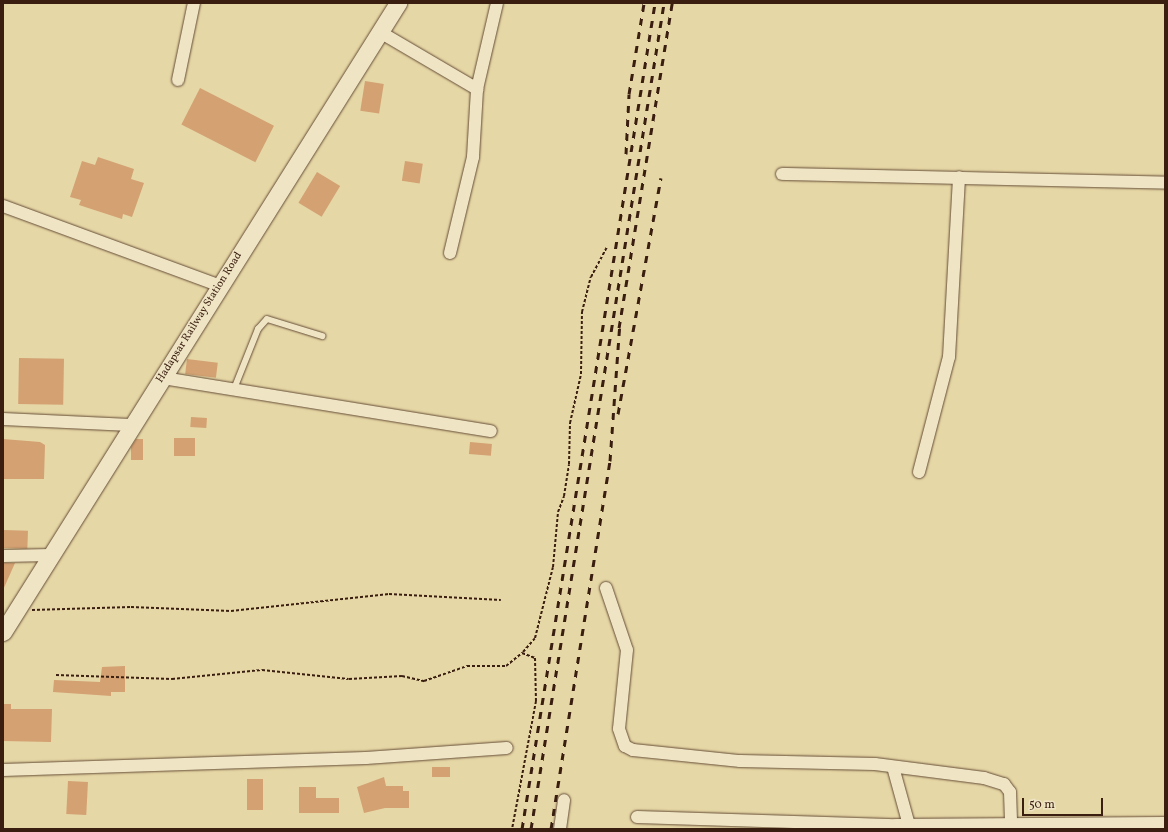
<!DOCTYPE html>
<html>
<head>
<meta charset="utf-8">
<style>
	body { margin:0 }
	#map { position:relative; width:1168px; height:832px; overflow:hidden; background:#e6d7a6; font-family:Vollkorn,serif }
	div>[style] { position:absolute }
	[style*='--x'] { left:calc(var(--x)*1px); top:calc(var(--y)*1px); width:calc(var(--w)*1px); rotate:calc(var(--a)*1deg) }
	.building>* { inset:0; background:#d3a172; transform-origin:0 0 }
	.path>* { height:2px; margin-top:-1px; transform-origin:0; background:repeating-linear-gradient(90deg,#3a1e10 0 3px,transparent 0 5px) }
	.roads { filter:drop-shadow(0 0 1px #654c36) drop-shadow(0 0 1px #654c36) }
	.lane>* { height:6px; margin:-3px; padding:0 3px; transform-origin:3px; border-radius:3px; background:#efe5c5 }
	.street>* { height:12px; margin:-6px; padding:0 6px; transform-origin:6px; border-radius:6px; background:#efe5c5 }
	.secondary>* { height:17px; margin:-8.5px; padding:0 8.5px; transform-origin:8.5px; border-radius:8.5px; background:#efe5c5 }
	.rail>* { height:3px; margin-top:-1.5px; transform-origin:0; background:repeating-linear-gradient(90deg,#3a1e10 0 7px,transparent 0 14px) }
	span { translate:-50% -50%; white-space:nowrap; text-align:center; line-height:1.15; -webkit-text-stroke:3px #efe5c5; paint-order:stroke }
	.street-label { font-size:11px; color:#3a1e10 }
	.frame { position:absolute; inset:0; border:4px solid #3a1e10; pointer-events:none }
	.scale { position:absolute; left:1022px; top:798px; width:81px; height:18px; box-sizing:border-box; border:2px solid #3a1e10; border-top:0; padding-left:5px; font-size:12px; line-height:14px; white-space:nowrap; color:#3a1e10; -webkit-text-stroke:3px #efe5c5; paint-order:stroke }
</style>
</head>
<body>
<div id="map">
	<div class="building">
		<div style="left:365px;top:81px;width:19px;height:30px;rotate:9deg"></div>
		<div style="left:200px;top:88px;width:83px;height:41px;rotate:27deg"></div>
		<div style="clip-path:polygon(98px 157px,134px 169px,131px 179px,144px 183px,132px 217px,123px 214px,122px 219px,79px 205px,81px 200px,70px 197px,82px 161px,95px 165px)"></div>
		<div style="left:405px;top:161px;width:18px;height:20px;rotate:9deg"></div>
		<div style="left:317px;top:172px;width:27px;height:36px;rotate:31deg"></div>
		<div style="left:19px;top:358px;width:45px;height:46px;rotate:1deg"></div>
		<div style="left:187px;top:359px;width:31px;height:15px;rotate:7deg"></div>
		<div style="left:191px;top:417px;width:16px;height:10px;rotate:4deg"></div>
		<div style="left:174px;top:438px;width:21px;height:18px"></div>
		<div style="clip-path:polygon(3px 439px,40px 442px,45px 445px,44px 479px,3px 479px)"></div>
		<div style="clip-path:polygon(136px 439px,143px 439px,143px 460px,131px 460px,131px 447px)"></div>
		<div style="left:470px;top:442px;width:22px;height:12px;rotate:5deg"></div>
		<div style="left:3px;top:530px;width:25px;height:18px;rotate:2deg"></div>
		<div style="clip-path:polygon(4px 563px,15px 563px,3px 590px,3px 573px)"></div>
		<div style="clip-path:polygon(125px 666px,125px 692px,111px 692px,111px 696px,53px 692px,54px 680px,100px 682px,102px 667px)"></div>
		<div style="clip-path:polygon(3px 704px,11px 704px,11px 709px,52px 709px,51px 742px,3px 741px)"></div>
		<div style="left:432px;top:767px;width:18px;height:10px"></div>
		<div style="clip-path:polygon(384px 777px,386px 786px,403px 786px,403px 791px,409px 791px,409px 808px,385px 808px,364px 813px,357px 787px)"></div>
		<div style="left:247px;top:779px;width:16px;height:31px"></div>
		<div style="left:68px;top:781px;width:20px;height:33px;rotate:3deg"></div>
		<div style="clip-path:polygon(299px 787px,316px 787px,316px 798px,339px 798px,339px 813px,299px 813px)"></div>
	</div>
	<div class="path">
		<div style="--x:32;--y:610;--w:99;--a:-1.7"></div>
		<div style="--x:131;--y:607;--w:100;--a:2.3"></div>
		<div style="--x:231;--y:611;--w:159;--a:-6.1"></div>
		<div style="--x:389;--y:594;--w:112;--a:3.1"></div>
		<div style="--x:523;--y:652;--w:18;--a:-49"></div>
		<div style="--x:535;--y:638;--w:73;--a:-75.8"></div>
		<div style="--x:553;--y:567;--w:55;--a:-84.8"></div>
		<div style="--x:558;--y:512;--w:17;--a:-69"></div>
		<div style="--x:564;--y:496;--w:32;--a:-81"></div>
		<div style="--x:569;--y:464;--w:41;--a:-88.6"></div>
		<div style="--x:570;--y:423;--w:50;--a:-77.3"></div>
		<div style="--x:581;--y:374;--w:62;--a:-89.1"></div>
		<div style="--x:582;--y:312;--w:36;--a:-76"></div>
		<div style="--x:591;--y:277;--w:34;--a:-62"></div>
		<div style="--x:56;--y:675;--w:116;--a:2"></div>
		<div style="--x:172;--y:679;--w:90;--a:-5.7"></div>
		<div style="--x:262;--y:670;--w:87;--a:5.9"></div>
		<div style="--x:349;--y:679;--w:53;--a:-3.2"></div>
		<div style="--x:402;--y:676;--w:23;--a:13"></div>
		<div style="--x:424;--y:681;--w:46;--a:-19.2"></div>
		<div style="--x:467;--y:666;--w:39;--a:0"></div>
		<div style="--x:506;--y:666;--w:21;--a:-39"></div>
		<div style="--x:522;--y:653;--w:14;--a:21"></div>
		<div style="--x:535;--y:658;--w:43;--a:88.7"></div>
		<div style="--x:536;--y:701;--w:130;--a:100.6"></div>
	</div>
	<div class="roads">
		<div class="lane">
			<div style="--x:234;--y:389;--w:65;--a:-68.2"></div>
			<div style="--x:258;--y:329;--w:13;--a:-48"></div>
			<div style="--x:267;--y:319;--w:58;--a:17.2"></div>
		</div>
		<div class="street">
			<div style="--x:380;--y:32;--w:113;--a:30.4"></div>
			<div style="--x:178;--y:80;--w:79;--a:-78.3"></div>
			<div style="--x:782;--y:174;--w:383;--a:1.3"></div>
			<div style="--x:3;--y:206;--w:232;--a:20.2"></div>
			<div style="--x:450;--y:253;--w:99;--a:-76.5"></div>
			<div style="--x:473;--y:157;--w:68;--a:-86.6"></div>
			<div style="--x:477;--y:89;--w:88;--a:-76.9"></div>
			<div style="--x:163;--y:378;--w:332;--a:9.2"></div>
			<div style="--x:3;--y:419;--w:127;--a:2.7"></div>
			<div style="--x:919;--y:472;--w:119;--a:-75.4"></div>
			<div style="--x:949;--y:357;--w:180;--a:-86.8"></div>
			<div style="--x:3;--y:556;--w:48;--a:-1.2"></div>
			<div style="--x:606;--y:588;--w:65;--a:71.3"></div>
			<div style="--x:627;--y:650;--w:79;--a:95.8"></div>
			<div style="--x:619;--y:729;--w:18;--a:71"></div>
			<div style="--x:625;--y:746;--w:9;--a:27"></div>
			<div style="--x:633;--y:750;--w:108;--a:5.9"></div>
			<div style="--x:740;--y:761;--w:135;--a:1.3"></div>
			<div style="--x:875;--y:764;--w:110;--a:7.3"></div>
			<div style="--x:984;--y:778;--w:21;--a:17"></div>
			<div style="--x:1004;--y:784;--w:10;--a:53"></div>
			<div style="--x:1010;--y:792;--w:26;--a:88"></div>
			<div style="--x:893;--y:767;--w:60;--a:74.6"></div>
			<div style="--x:3;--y:770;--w:363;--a:-1.9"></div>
			<div style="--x:366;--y:758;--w:141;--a:-4.1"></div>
			<div style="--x:637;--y:817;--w:259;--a:1.8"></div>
			<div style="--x:896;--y:825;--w:269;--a:-0.4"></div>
			<div style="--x:560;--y:829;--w:29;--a:-82"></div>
		</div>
		<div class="secondary">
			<div style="--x:3;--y:632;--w:743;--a:-57.87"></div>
		</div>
	</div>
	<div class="rail">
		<div style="--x:626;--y:154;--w:60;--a:-87.1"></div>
		<div style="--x:629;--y:94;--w:92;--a:-80.6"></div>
		<div style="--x:619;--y:328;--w:329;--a:-80.7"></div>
		<div style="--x:618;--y:414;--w:240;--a:-79.7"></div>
		<div style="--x:522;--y:829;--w:837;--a:-80.85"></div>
		<div style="--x:531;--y:829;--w:837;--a:-80.85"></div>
		<div style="--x:551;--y:829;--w:373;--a:-80.9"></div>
		<div style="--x:610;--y:461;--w:138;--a:-85.9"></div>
	</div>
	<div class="street-label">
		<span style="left:200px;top:318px;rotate:-58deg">Hadapsar Railway Station Road</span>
	</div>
	<div class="frame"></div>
	<div class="scale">50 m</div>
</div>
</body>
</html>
